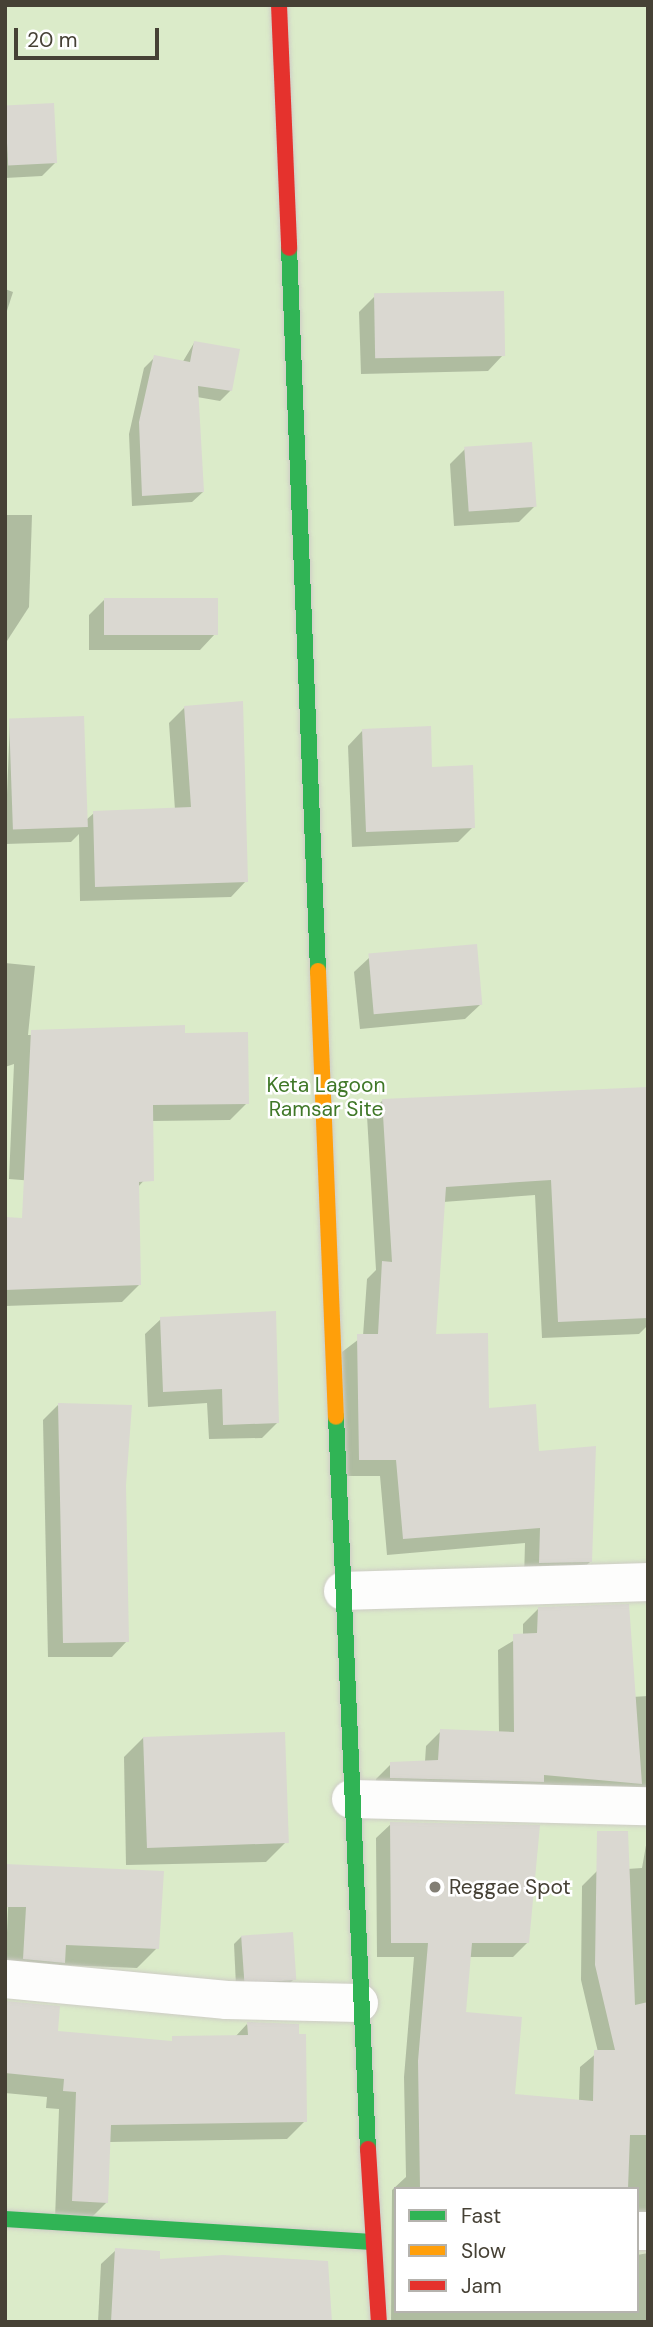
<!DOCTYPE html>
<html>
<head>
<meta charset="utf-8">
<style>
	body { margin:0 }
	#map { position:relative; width:653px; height:2327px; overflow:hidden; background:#f0efe9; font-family:"DM Sans",sans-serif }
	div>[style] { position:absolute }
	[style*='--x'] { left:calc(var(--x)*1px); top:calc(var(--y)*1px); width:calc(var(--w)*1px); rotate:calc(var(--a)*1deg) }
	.green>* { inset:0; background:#dbebc9 }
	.shadow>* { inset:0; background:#0003 }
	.building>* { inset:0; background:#dad8d1; transform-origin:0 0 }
	.roads { filter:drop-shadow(0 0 2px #ceccc6) drop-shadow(0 0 2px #ceccc6) }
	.street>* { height:38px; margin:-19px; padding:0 19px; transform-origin:19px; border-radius:19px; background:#fdfdfc }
	.fast>* { height:16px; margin:-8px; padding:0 8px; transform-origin:8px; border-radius:8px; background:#30b455 }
	.slow>* { height:16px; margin:-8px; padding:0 8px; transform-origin:8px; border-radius:8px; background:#ff9f0a }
	.jam>* { height:16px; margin:-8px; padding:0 8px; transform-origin:8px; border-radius:8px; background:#e5322d }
	.dots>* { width:19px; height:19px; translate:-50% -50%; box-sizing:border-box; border:4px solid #fff; border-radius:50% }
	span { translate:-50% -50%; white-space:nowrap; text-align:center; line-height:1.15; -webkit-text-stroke:5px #fff; paint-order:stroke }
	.park-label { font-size:21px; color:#407828 }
	.poi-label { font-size:21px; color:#464135 }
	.left { translate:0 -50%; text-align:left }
	.frame { position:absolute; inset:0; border:7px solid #464135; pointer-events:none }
	.legend { position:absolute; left:394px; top:2187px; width:245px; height:126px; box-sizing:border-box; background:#fff; border:2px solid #b5b3ae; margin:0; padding:9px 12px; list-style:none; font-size:21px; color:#464135 }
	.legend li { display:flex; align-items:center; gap:14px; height:35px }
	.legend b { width:35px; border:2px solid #b5b3ae }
	.scale { position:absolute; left:14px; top:28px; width:145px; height:32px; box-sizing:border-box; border:4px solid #464135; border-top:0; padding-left:9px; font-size:21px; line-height:24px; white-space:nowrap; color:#464135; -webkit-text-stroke:5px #fff; paint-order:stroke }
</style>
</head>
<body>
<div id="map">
	<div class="green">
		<div style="clip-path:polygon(evenodd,5px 5px,648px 5px,648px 2322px,5px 2322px,5px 5px,396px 2189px,637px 2189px,637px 2311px,396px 2311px,396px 2189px)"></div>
	</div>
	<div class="shadow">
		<div style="clip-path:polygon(5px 109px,56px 162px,42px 176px,5px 178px)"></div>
		<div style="clip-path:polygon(5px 289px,13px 292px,5px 317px)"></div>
		<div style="clip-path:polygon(375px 296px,503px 355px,488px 371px,361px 374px,359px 312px)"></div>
		<div style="clip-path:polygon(194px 343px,231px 390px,220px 401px,197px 397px,203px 492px,192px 502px,132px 506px,129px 434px,144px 368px,155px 357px,182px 363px)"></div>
		<div style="clip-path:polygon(465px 449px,535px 506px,519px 522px,454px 526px,450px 464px)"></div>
		<div style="clip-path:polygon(5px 515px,32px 515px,29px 607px,5px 644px)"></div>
		<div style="clip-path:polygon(104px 600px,215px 634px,200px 650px,89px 650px,89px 615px)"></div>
		<div style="clip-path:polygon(185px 707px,246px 881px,231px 897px,80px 901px,79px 834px,71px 842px,5px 844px,10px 720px,86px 820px,94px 813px,175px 810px,169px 723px)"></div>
		<div style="clip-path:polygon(363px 730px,430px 769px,473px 827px,458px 842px,352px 847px,348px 746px)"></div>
		<div style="clip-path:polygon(370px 957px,481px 1004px,465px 1019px,360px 1029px,354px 972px)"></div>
		<div style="clip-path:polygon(5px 963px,35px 966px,28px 1035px,183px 1035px,247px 1103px,230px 1120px,152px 1121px,152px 1172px,136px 1189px,9px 1179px,14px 1064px,5px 1067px)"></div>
		<div style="clip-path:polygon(648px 1088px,648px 1325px,639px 1334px,542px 1338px,535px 1195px,443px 1202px,434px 1335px,487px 1410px,538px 1452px,591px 1561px,574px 1577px,524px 1579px,525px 1543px,387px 1555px,380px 1476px,344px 1476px,342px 1352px,363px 1336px,367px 1279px,376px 1270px,367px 1116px,383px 1100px)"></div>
		<div style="clip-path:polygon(5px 1224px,139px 1285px,122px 1302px,5px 1306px)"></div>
		<div style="clip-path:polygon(161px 1319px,278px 1422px,262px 1438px,209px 1439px,207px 1403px,148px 1407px,145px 1334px)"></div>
		<div style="clip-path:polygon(58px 1405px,124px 1485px,127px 1641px,112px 1657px,48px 1657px,43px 1420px)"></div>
		<div style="clip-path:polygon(538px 1609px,632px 1697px,648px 1696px,648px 1807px,376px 1792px,376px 1779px,391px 1764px,425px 1762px,426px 1746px,441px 1731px,499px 1734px,498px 1650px,523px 1635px,523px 1624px)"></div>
		<div style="clip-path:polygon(144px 1737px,286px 1842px,266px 1862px,126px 1865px,124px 1757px)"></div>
		<div style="clip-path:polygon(391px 1824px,528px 1942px,513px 1957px,469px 1957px,464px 2014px,514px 2096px,579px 2102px,580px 2067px,598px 2052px,581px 1980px,582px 1886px,597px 1871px,642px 1868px,648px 1834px,648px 2232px,637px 2226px,637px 2189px,396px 2189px,396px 2311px,637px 2311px,637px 2255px,648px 2253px,648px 2322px,391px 2322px,392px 2190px,406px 2177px,404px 2077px,414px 1957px,377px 1957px,376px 1838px)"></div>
		<div style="clip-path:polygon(9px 1887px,157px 1948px,137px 1968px,60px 1965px,43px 1982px,5px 1978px)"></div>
		<div style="clip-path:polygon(242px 1936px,294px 1979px,286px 1987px,236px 1986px,234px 1944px)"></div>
		<div style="clip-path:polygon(5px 2003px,56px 2033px,168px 2043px,235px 2037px,247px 2024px,305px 2121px,287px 2139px,109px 2142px,107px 2202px,89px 2220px,55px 2219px,59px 2109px,46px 2108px,47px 2097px,5px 2093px)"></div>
		<div style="clip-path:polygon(116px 2250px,158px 2261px,329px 2322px,98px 2322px,101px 2264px)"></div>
	</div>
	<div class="building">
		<div style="left:54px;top:103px;width:60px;height:49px;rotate:87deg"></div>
		<div style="left:504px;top:291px;width:65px;height:130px;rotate:89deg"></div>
		<div style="clip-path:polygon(194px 341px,240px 349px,232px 391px,198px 386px,204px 492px,142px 496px,139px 422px,154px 355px,190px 362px)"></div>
		<div style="left:532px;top:442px;width:65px;height:68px;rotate:86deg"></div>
		<div style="left:104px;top:598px;width:114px;height:37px"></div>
		<div style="clip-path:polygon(243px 701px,248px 882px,95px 887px,93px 811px,191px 807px,184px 706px)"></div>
		<div style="left:84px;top:716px;width:111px;height:75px;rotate:88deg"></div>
		<div style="clip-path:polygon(431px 726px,432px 767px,473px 765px,475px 828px,366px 832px,362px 729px)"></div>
		<div style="left:477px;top:944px;width:61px;height:109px;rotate:85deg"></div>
		<div style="clip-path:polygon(185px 1025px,185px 1033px,248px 1032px,249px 1104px,153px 1105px,154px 1181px,139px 1182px,141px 1285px,5px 1290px,5px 1217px,22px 1218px,31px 1030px)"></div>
		<div style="clip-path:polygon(648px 1087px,648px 1318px,558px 1322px,551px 1180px,446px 1187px,436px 1334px,488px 1333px,489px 1408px,536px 1404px,539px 1451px,596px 1446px,592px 1562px,539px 1563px,540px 1528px,403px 1539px,396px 1460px,359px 1460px,357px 1334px,378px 1334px,382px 1261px,392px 1262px,382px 1099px)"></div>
		<div style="clip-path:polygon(276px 1311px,279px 1423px,223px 1425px,222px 1389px,163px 1392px,160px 1317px)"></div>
		<div style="clip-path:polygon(58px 1403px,132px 1405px,126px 1485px,129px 1642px,63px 1643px)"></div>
		<div style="clip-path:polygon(629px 1604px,642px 1784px,544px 1775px,544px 1782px,390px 1778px,390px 1762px,438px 1760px,440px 1729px,514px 1732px,513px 1634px,537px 1633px,538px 1607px)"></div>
		<div style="left:285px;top:1732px;width:111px;height:142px;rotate:88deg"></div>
		<div style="clip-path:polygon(390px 1822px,540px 1825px,529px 1943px,472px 1943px,466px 2012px,522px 2017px,515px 2094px,593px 2101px,594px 2050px,615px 2050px,595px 1965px,597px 1831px,628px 1831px,635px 2005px,648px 2002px,648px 2135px,630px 2135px,628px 2189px,420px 2189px,418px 2061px,428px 1943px,391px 1943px)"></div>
		<div style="clip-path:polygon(5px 1864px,164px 1871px,159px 1949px,66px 1945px,65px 1963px,23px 1959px,26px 1907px,5px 1907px)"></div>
		<div style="left:293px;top:1932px;width:48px;height:52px;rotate:86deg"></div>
		<div style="clip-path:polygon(5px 2001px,60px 2006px,58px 2031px,172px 2041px,172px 2036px,248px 2035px,247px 2022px,299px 2024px,299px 2034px,306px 2034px,307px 2122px,111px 2125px,108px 2203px,72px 2201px,76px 2092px,63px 2091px,64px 2079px,5px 2073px)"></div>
		<div style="clip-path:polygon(115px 2248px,160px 2251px,160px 2259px,223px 2255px,328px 2261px,332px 2322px,111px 2322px)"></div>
	</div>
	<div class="roads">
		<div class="street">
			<div style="--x:343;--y:1591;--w:305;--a:-1.7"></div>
			<div style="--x:351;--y:1799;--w:297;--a:1.4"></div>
			<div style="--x:5;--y:1979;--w:223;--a:5.4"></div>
			<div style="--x:227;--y:2000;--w:132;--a:1.3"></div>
			<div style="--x:637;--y:2231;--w:11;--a:0"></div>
		</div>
		<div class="fast">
			<div style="--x:289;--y:248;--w:724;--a:87.7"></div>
			<div style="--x:336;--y:1417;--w:733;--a:87.5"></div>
			<div style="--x:5;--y:2219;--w:368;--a:3.6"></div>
		</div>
		<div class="slow">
			<div style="--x:318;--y:971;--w:446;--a:87.7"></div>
		</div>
		<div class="jam">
			<div style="--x:279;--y:5;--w:243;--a:87.6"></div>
			<div style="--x:368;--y:2149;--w:173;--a:86.4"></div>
		</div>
	</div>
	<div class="dots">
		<div style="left:435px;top:1887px;background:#827e74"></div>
	</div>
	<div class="park-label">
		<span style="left:326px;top:1097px">Keta Lagoon<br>Ramsar Site</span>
	</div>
	<div class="poi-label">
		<span class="left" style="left:449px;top:1887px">Reggae Spot</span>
	</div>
	<div class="frame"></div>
	<ul class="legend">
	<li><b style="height:9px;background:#30b455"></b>Fast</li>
	<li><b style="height:9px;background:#ff9f0a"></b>Slow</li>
	<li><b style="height:9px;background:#e5322d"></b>Jam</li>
	</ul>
	<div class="scale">20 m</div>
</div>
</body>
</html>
